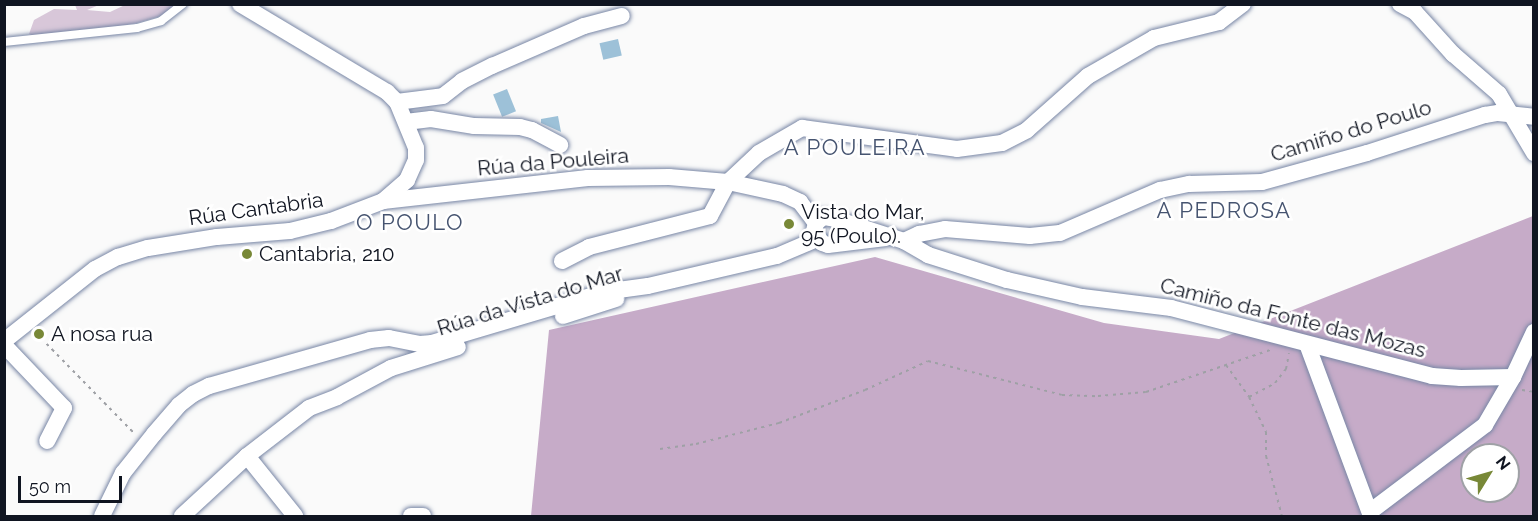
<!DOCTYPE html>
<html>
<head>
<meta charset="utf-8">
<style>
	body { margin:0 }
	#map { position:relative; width:1538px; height:521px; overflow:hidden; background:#fafafa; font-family:Raleway,sans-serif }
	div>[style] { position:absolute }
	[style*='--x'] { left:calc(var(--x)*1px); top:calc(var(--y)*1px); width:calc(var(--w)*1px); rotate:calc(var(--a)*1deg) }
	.green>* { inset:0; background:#d8c7d9 }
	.forest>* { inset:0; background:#c6abc8 }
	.building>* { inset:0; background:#9dc1d8; transform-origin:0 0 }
	.path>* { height:2px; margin-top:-1px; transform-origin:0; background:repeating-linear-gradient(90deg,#9ea0a5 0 3px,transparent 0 7.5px) }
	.roads { filter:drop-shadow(0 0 2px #7886a5) drop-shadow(0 0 2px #7886a5) }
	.service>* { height:8px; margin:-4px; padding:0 4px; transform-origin:4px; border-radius:4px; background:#fff }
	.minor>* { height:16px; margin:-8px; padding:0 8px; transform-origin:8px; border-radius:8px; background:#fff }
	.dots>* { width:16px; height:16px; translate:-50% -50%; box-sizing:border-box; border:3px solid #fff; border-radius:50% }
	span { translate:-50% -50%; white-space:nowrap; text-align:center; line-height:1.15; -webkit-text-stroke:5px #fff; paint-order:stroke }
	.street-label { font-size:21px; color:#101521 }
	.poi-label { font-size:21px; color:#101521 }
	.left { translate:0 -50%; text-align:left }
	.neighbourhood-label { font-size:22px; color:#465470; letter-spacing:1.5px }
	.frame { position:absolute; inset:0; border:6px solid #101521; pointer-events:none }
	.north { position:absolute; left:1460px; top:443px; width:60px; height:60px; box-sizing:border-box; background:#fff; border:2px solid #9fa1a6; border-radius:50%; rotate:53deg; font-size:16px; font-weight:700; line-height:24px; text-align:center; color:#101521 }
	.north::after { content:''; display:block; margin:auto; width:21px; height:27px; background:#788837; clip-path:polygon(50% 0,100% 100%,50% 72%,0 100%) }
	.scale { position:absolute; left:18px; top:476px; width:104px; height:27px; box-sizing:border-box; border:3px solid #101521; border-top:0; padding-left:8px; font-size:18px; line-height:21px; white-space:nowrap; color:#101521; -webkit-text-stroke:4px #fff; paint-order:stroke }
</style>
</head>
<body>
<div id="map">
	<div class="green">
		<div style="clip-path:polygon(75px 5px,99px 5px,87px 10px,110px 12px,125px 5px,177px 5px,161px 16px,137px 23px,44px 40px,29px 34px,34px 20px,54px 9px,77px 10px)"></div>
	</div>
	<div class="forest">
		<div style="clip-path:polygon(evenodd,1533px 216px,1533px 516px,531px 516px,549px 330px,875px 257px,1104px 323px,1219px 339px,1533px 216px,1472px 455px,1508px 455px,1508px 491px,1472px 491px,1472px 455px)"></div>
	</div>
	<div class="building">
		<div style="left:618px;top:39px;width:17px;height:19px;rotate:77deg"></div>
		<div style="left:507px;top:89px;width:24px;height:15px;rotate:68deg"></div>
		<div style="clip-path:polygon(558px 116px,561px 132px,541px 123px,541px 119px)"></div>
	</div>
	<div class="path">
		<div style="--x:36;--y:333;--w:141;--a:45.6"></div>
		<div style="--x:1226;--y:365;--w:39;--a:54"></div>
		<div style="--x:1249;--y:397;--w:39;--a:64"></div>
		<div style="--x:1266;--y:432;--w:24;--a:90"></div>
		<div style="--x:1266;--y:456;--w:62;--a:75.1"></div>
		<div style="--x:1522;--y:390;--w:12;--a:9"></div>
		<div style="--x:1249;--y:397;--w:30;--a:-28"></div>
		<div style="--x:1275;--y:383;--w:18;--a:-52"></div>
		<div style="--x:1286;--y:369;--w:16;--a:-79"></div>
		<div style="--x:660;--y:449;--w:36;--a:-8"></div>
		<div style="--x:696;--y:444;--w:86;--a:-14.2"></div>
		<div style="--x:779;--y:423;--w:92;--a:-21"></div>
		<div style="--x:865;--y:390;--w:69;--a:-24.7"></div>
		<div style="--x:928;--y:361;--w:138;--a:14.2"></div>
		<div style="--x:1062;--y:395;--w:36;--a:2"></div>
		<div style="--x:1098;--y:396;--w:48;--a:-4.8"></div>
		<div style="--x:1146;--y:392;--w:131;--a:-18.7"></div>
	</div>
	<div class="roads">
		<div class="service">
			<div style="--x:4;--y:42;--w:134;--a:-6"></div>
			<div style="--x:137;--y:28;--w:25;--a:-16"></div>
			<div style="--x:161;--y:21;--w:28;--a:-38"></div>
		</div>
		<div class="minor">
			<div style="--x:1400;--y:4;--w:17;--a:28"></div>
			<div style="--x:1415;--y:12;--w:57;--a:47.9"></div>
			<div style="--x:1453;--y:54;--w:61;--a:41"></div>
			<div style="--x:1499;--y:94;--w:69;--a:59.3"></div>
			<div style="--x:397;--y:102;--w:46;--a:-7.4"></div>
			<div style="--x:443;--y:96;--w:24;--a:-38"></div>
			<div style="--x:462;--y:81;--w:34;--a:-27"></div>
			<div style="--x:492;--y:66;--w:100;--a:-23.5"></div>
			<div style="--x:584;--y:26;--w:39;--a:-15"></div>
			<div style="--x:406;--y:122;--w:25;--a:-7"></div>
			<div style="--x:431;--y:119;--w:44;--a:9.2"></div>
			<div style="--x:474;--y:126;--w:46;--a:1.2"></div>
			<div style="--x:520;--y:127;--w:12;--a:14"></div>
			<div style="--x:532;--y:130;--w:32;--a:28"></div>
			<div style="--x:383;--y:201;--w:206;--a:-6.4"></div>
			<div style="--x:588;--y:178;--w:81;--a:-0.7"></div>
			<div style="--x:669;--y:177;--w:59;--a:4.8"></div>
			<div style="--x:728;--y:182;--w:56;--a:12.3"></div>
			<div style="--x:783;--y:194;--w:19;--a:25"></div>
			<div style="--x:800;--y:202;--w:26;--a:53"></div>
			<div style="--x:836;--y:219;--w:71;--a:17.9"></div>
			<div style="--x:904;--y:241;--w:28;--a:30"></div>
			<div style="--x:928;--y:255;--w:83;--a:17.6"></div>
			<div style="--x:1007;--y:280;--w:77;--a:12.8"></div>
			<div style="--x:1082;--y:297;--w:90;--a:7"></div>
			<div style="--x:1171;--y:308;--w:270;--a:14.6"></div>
			<div style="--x:1432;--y:376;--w:29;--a:4"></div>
			<div style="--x:1461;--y:378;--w:52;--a:-1.1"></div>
			<div style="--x:1513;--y:377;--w:50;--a:-65"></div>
			<div style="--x:904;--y:241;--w:17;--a:-25"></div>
			<div style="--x:919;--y:234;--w:26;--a:-11"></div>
			<div style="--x:945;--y:229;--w:85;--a:4.7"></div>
			<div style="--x:1030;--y:236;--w:30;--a:-6"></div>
			<div style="--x:1060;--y:233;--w:109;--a:-23.3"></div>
			<div style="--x:1160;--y:190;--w:30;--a:-12"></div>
			<div style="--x:1189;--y:184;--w:73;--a:-1.6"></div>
			<div style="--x:1262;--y:182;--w:109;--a:-15.4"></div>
			<div style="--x:1367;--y:153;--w:124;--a:-17.9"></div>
			<div style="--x:1485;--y:115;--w:13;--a:-9"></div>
			<div style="--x:1498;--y:113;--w:36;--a:6"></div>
			<div style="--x:834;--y:243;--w:9;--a:-41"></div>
			<div style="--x:841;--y:237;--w:10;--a:-84"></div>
			<div style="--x:842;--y:227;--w:10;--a:-127"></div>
			<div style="--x:836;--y:219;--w:13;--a:-171"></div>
			<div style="--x:823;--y:217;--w:9;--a:139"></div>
			<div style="--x:816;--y:223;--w:8;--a:104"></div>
			<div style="--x:814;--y:231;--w:14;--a:56"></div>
			<div style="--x:822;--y:243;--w:6;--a:18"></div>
			<div style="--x:828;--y:245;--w:58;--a:-6.9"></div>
			<div style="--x:562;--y:261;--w:30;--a:-27"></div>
			<div style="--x:589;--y:247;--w:125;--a:-14.4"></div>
			<div style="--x:710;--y:216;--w:38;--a:-62"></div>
			<div style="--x:728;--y:182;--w:42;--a:-43.1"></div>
			<div style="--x:759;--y:153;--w:50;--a:-30.2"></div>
			<div style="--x:802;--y:128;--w:156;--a:7.7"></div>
			<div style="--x:957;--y:149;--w:45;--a:-7.6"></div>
			<div style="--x:1002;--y:143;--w:28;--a:-27"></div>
			<div style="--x:1027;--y:130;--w:81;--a:-41.5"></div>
			<div style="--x:1088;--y:76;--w:76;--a:-29.9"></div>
			<div style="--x:1154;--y:38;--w:67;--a:-13.8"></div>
			<div style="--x:1219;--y:22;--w:30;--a:-37"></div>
			<div style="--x:563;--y:316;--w:56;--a:-17.8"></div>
			<div style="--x:4;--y:341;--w:116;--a:-38.4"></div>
			<div style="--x:95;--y:269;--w:26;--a:-28"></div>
			<div style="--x:118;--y:257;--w:31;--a:-17"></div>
			<div style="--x:148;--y:248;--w:70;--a:-9.1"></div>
			<div style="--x:217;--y:237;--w:73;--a:-4.7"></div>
			<div style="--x:290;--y:231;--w:42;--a:-13.7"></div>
			<div style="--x:331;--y:221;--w:56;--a:-21"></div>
			<div style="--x:383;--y:201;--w:32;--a:-41"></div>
			<div style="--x:407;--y:180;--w:22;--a:-66"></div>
			<div style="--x:416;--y:160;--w:12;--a:-90"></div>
			<div style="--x:416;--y:148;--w:50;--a:-112.4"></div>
			<div style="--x:397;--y:102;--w:14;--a:-135"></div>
			<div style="--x:387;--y:92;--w:171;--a:-149.1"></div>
			<div style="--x:1307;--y:344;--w:184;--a:69.6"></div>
			<div style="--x:4;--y:345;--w:87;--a:46.4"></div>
			<div style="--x:64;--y:408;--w:37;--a:117"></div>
			<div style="--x:247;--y:456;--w:77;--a:51.3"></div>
			<div style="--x:1371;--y:511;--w:143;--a:-37"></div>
			<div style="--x:1485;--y:425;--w:56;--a:-59.7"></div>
			<div style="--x:102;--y:516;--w:48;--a:-64"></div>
			<div style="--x:123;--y:473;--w:50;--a:-51.5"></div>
			<div style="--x:154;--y:434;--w:38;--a:-49"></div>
			<div style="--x:179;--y:405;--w:18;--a:-38"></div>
			<div style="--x:193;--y:394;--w:18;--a:-27"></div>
			<div style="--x:209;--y:386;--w:167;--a:-15.9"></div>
			<div style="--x:370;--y:340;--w:19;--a:-6"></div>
			<div style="--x:389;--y:338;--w:32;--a:11"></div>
			<div style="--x:420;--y:344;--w:12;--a:-5"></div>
			<div style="--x:432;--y:343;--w:179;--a:-16.5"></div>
			<div style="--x:604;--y:292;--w:44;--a:-7.8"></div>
			<div style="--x:648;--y:286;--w:132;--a:-13.1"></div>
			<div style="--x:777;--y:256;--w:43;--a:-23"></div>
			<div style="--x:182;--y:516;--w:88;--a:-42.7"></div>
			<div style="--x:247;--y:456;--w:78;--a:-37.7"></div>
			<div style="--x:309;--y:408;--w:30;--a:-21"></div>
			<div style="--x:337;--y:397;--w:61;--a:-28.2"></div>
			<div style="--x:391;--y:368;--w:70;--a:-17.4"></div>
			<div style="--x:411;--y:516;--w:12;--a:0"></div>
		</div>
	</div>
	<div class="dots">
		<div style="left:789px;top:224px;background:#788837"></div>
		<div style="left:247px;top:254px;background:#788837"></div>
		<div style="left:39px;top:334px;background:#788837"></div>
	</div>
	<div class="street-label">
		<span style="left:1351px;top:131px;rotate:-17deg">Camiño do Poulo</span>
		<span style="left:553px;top:162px;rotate:-5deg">Rúa da Pouleira</span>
		<span style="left:256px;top:209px;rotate:-8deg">Rúa Cantabria</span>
		<span style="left:530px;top:301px;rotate:-17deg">Rúa da Vista do Mar</span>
		<span style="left:1293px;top:318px;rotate:14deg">Camiño da Fonte das Mozas</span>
	</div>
	<div class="poi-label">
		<span class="left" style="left:801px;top:224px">Vista do Mar,<br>95 (Poulo).</span>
		<span class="left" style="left:259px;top:254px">Cantabria, 210</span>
		<span class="left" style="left:51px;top:334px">A nosa rua</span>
	</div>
	<div class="neighbourhood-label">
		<span style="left:855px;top:148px">A POULEIRA</span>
		<span style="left:1224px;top:211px">A PEDROSA</span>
		<span style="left:410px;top:223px">O POULO</span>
	</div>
	<div class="frame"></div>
	<div class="north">N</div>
	<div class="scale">50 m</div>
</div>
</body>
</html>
